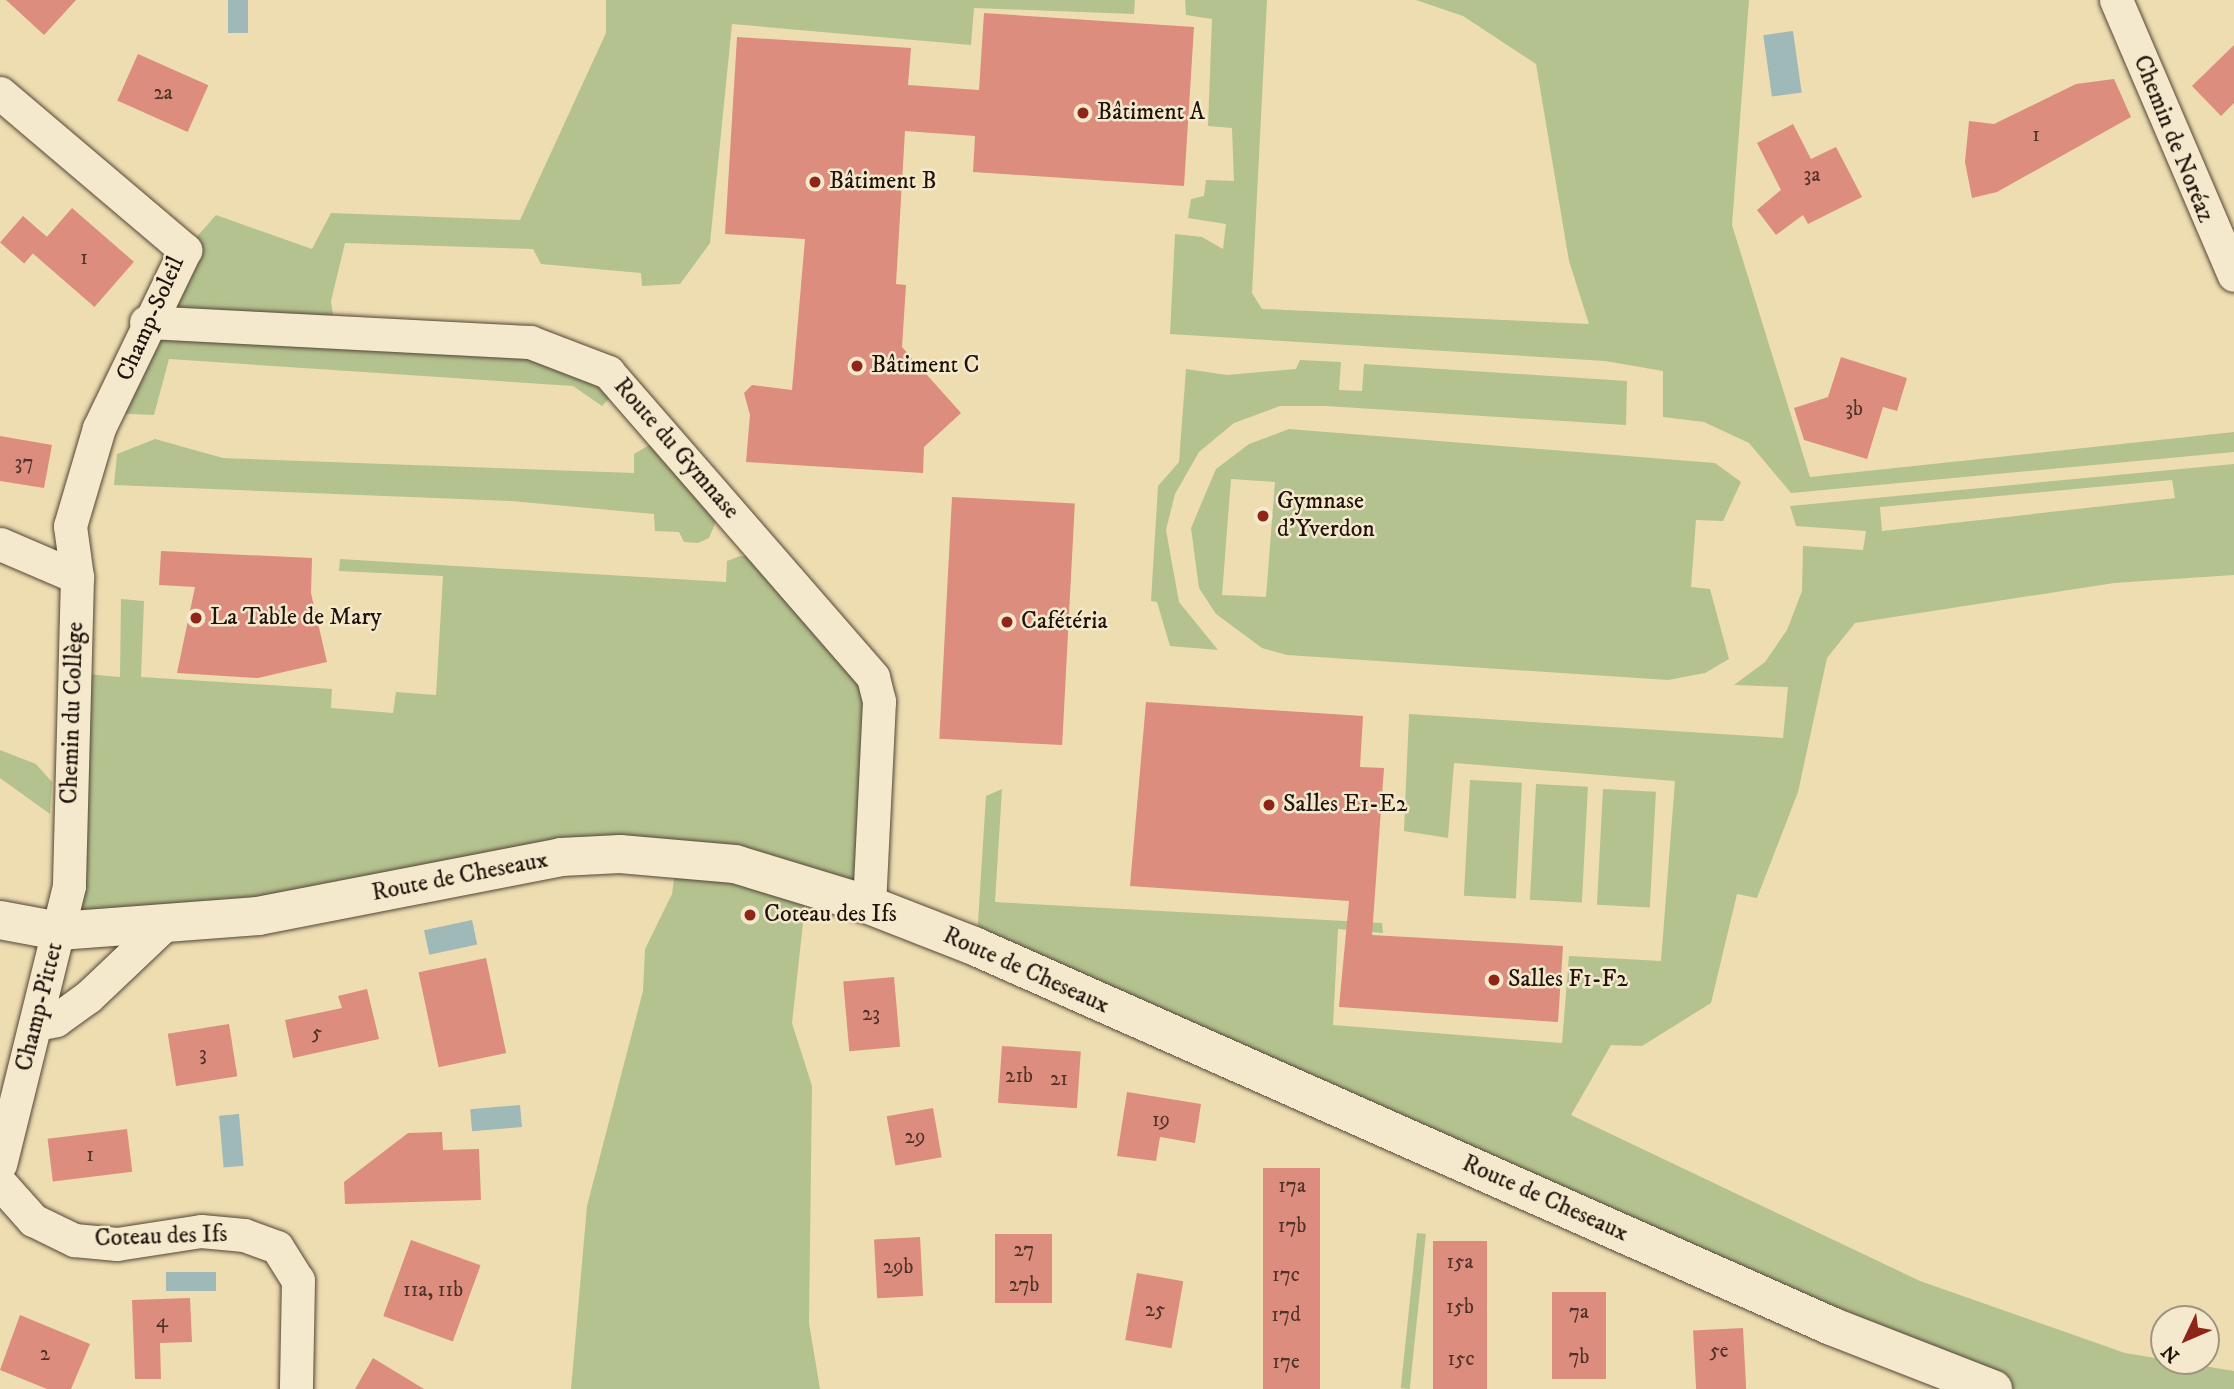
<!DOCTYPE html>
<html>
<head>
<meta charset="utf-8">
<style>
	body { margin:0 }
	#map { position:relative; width:2234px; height:1389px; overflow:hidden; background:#eeddb1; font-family:"IM FELL DW Pica",serif }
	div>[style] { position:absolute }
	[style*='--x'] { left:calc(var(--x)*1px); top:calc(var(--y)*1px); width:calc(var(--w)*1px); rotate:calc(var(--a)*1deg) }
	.green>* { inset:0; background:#b4c28f; transform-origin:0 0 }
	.water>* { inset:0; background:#9fb8b8; transform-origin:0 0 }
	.building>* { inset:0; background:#dc8d7e; transform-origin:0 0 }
	.roads { filter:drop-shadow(0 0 2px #544635) drop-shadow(0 0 2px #544635) }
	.street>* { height:33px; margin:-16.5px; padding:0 16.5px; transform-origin:16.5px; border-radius:16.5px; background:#f4e9cc }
	.secondary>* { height:38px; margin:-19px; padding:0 19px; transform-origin:19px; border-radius:19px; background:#f4e9cc }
	.dots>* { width:19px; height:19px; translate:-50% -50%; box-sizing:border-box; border:4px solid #f4e9cc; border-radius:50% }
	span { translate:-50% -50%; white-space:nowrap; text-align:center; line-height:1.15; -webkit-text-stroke:5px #f4e9cc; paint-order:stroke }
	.number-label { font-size:21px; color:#503228 }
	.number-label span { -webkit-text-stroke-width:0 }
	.poi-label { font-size:24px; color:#21130c }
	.left { translate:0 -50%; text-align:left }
	.street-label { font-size:24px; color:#21130c }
	.north { position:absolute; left:2150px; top:1305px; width:70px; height:70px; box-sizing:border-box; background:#f4e9cc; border:2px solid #a0937f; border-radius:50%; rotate:226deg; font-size:19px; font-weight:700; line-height:28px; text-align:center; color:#21130c }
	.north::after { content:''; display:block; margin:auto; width:24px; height:32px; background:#8f2418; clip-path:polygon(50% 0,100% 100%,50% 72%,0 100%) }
</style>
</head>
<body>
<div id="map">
	<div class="green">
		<div style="clip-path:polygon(606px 0,1135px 0,1134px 14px,974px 8px,971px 45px,732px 24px,710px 243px,680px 284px,642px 286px,641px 273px,541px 264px,533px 249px,345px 243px,331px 301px,336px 335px,530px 342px,622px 385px,602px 406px,573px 386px,169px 359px,154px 415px,109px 413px,185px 250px,216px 215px,312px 249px,331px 213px,520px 220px,606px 33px)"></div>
		<div style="clip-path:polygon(1185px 0,1267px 0,1252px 293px,1262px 309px,1589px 324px,1569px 261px,1536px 64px,1463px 16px,1416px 0,1749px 0,1732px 225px,1810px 477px,2234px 432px,2234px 452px,1791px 493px,1749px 443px,1704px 422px,1663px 417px,1663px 371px,1605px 361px,1170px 334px,1175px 234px,1202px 237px,1223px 249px,1226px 224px,1188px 218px,1191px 199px,1204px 196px,1206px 180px,1234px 181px,1232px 128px,1208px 126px,1212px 19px,1186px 15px)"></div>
		<div style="clip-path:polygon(1300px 360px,1341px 362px,1339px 390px,1362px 391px,1364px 364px,1627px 381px,1626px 425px,1326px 406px,1280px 406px,1234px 423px,1199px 452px,1175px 494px,1166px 530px,1179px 602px,1218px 650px,1170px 646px,1157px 602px,1151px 601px,1158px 486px,1179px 462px,1186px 369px,1227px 375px,1296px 369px)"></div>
		<div style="clip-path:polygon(evenodd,1289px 429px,1715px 463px,1741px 482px,1723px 521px,1696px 520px,1691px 587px,1710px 589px,1729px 659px,1705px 673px,1668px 680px,1287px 655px,1262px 648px,1216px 614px,1199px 588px,1191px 528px,1216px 469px,1249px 444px,1289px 429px,1231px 479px,1275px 482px,1266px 597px,1222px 595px,1231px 479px)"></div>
		<div style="clip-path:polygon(666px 435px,723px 505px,709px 538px,698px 543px,684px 542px,679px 532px,655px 531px,654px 514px,511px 501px,114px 485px,117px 454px,155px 439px,223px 458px,634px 473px,634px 454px)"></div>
		<div style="clip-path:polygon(evenodd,2234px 464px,2234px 575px,2114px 583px,1855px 623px,1827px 658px,1798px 792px,1757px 898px,1737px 894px,1711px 1003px,1642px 1046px,1611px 1045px,1571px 1115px,1920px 1281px,2125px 1353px,2234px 1371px,2234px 1389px,1993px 1389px,977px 938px,986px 796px,1002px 789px,995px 902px,1382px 923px,1383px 933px,1338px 929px,1333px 1025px,1562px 1043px,1569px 956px,1661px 961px,1675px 781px,1454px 763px,1448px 838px,1404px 831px,1409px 714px,1783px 738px,1788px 687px,1734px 685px,1765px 662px,1787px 630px,1802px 591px,1803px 546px,1863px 550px,1866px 531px,1796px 526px,1790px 506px,2234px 464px,2172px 480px,2175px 498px,1882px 531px,1880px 507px,2172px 480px)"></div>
		<div style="clip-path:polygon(740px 556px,767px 556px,873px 677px,869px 905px,807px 887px,792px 1023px,812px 1086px,809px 1323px,820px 1389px,571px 1389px,587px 1206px,643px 991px,645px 949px,672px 894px,677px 858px,59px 931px,75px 673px,120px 677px,121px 599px,144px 601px,141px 677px,332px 689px,331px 708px,393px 713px,396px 692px,436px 695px,443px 576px,339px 571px,340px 559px,726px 582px,727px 561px)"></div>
		<div style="clip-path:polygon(0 750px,36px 764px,52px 782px,50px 814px,0 778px)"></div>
		<div style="left:1470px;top:780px;width:52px;height:116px;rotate:3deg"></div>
		<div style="left:1536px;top:784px;width:52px;height:116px;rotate:3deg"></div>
		<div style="left:1603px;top:789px;width:53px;height:116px;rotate:3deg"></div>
		<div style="left:1417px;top:1233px;width:9px;height:156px;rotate:6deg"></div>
	</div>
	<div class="water">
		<div style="left:228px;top:0;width:20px;height:33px"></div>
		<div style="left:1793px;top:31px;width:62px;height:30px;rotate:82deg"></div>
		<div style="left:472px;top:920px;width:25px;height:49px;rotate:78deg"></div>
		<div style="left:520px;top:1105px;width:22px;height:50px;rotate:85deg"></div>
		<div style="left:239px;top:1114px;width:52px;height:20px;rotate:85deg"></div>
		<div style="left:216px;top:1272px;width:19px;height:50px;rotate:90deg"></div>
	</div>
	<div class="building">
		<div style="clip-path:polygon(6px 0,76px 0,44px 35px)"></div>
		<div style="clip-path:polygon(984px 13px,1194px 27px,1184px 186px,973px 172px,975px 136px,905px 131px,896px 284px,906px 285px,902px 347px,961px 413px,924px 447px,923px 473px,746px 462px,750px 415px,744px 393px,752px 385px,792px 390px,805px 239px,725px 234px,737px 37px,911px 48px,908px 85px,979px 90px)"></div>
		<div style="clip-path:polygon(2234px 45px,2234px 103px,2221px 116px,2192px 86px)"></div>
		<div style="left:138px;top:54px;width:77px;height:51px;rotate:24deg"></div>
		<div style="clip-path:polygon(2114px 79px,2131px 117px,1997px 192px,1972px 198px,1965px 162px,1969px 121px,1994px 124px,2076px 84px)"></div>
		<div style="clip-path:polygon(1793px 124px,1811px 159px,1836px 147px,1862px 197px,1808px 224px,1803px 215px,1776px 235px,1757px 210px,1781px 190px,1757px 143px)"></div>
		<div style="left:72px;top:208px;width:82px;height:60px;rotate:41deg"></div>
		<div style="left:23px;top:216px;width:32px;height:35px;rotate:41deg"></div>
		<div style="clip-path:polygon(1841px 357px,1907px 378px,1897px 411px,1883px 407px,1867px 459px,1804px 440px,1794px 408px,1828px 397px)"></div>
		<div style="clip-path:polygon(0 436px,52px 445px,44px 488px,0 481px)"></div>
		<div style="left:952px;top:497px;width:123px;height:242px;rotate:3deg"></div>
		<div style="clip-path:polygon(161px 551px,312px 558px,311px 593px,327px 662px,258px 678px,177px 673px,195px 587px,159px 585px)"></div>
		<div style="clip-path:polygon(1146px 702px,1363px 716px,1360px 767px,1384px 768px,1372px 935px,1563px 946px,1558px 1022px,1339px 1007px,1349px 901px,1130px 886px)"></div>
		<div style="left:486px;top:958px;width:97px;height:69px;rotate:78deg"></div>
		<div style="left:894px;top:977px;width:70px;height:51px;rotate:85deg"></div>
		<div style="clip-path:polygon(367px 989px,379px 1039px,293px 1058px,285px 1020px,342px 1008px,338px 996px)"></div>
		<div style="left:229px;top:1024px;width:53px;height:62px;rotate:81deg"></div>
		<div style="left:1002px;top:1046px;width:79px;height:57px;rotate:4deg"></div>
		<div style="clip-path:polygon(1127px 1092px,1201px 1104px,1195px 1143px,1160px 1137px,1156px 1161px,1117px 1156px)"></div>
		<div style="left:933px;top:1108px;width:50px;height:47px;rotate:80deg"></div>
		<div style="left:127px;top:1129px;width:43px;height:80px;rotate:83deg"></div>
		<div style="clip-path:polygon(442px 1132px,443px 1150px,479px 1149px,481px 1200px,345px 1204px,344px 1182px,408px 1133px)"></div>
		<div style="left:1263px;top:1168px;width:57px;height:221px"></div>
		<div style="left:995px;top:1234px;width:57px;height:69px"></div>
		<div style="left:920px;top:1237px;width:59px;height:46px;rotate:87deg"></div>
		<div style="left:411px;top:1240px;width:74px;height:81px;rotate:20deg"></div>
		<div style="left:1433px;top:1241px;width:54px;height:148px"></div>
		<div style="left:1137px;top:1273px;width:47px;height:68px;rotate:10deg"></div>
		<div style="left:1552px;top:1292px;width:54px;height:87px"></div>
		<div style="clip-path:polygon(190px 1298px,192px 1342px,160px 1343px,161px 1379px,135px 1379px,132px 1300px)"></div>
		<div style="clip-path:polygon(20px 1315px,90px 1344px,71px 1389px,47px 1389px,0 1370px)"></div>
		<div style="left:1743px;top:1328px;width:61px;height:50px;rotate:87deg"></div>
		<div style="clip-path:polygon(373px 1358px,424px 1389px,355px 1389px)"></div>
	</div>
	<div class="roads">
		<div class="street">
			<div style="--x:2116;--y:0;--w:299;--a:66.8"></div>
			<div style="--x:0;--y:93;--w:243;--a:40.3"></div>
			<div style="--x:185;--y:250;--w:198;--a:115.8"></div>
			<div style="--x:99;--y:428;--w:102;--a:106.5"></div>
			<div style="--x:70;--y:526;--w:51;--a:82.2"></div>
			<div style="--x:77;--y:577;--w:309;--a:91.5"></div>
			<div style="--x:69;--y:886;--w:286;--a:103.9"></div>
			<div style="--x:146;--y:322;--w:385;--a:3"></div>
			<div style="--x:530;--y:342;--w:84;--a:21"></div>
			<div style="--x:608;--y:372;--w:404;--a:49"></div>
			<div style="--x:873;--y:677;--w:25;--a:76"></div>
			<div style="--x:879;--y:701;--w:204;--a:92.8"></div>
			<div style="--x:0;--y:544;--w:84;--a:23.2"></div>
			<div style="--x:36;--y:1024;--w:20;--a:-11"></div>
			<div style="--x:56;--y:1020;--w:39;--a:-36"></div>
			<div style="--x:88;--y:997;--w:109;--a:-43.5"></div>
			<div style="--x:0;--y:1183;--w:50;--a:48.3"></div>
			<div style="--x:33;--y:1220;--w:46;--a:26"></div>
			<div style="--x:74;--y:1240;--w:43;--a:5.3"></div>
			<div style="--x:117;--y:1244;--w:85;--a:-8.8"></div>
			<div style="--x:201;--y:1231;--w:43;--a:5.3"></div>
			<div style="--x:244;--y:1235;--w:35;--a:20"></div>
			<div style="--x:277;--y:1247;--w:39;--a:58"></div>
			<div style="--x:298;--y:1280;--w:109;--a:91.1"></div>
		</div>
		<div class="secondary">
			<div style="--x:0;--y:920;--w:60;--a:10.6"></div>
			<div style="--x:59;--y:931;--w:200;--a:-4.3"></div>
			<div style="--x:258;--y:916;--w:309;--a:-11"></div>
			<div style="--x:561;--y:857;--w:59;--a:-2.9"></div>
			<div style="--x:620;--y:854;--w:115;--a:5"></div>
			<div style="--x:735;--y:864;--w:140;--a:17"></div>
			<div style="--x:869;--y:905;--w:113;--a:21.3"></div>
			<div style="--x:974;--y:946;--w:937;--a:23.91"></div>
			<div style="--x:1831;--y:1326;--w:174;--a:21.3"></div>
		</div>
	</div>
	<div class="dots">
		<div style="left:1083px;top:113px;background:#8f2418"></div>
		<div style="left:815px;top:182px;background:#8f2418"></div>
		<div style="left:857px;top:366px;background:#8f2418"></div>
		<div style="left:1263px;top:516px;background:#8f2418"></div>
		<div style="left:196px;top:618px;background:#8f2418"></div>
		<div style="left:1007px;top:622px;background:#8f2418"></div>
		<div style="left:1269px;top:805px;background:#8f2418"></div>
		<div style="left:750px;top:915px;background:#8f2418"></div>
		<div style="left:1494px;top:980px;background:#8f2418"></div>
	</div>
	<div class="number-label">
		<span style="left:163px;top:93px">2a</span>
		<span style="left:2036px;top:135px">1</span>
		<span style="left:1812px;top:175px">3a</span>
		<span style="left:84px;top:258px">1</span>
		<span style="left:1854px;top:409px">3b</span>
		<span style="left:24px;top:463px">37</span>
		<span style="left:871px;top:1014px">23</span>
		<span style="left:317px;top:1033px">5</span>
		<span style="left:203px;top:1054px">3</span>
		<span style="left:1019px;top:1076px">21b</span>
		<span style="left:1059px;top:1079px">21</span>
		<span style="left:1161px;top:1120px">19</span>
		<span style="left:915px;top:1137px">29</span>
		<span style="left:90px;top:1155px">1</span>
		<span style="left:1292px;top:1186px">17a</span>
		<span style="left:1292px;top:1226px">17b</span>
		<span style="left:1024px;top:1250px">27</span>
		<span style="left:1460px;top:1262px">15a</span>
		<span style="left:898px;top:1267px">29b</span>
		<span style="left:1286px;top:1275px">17c</span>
		<span style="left:1024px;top:1285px">27b</span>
		<span style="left:433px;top:1290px">11a, 11b</span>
		<span style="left:1460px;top:1307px">15b</span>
		<span style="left:1155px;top:1310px">25</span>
		<span style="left:1579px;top:1312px">7a</span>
		<span style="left:1286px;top:1315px">17d</span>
		<span style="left:162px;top:1321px">4</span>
		<span style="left:1719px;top:1351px">5e</span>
		<span style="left:45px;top:1354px">2</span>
		<span style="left:1579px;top:1357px">7b</span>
		<span style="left:1461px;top:1359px">15c</span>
		<span style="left:1286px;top:1362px">17e</span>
	</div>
	<div class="poi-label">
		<span class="left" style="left:1097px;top:113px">Bâtiment A</span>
		<span class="left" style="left:829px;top:182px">Bâtiment B</span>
		<span class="left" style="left:871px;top:366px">Bâtiment C</span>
		<span class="left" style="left:1277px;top:516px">Gymnase<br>d'Yverdon</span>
		<span class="left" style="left:210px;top:618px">La Table de Mary</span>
		<span class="left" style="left:1021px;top:622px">Cafétéria</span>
		<span class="left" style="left:1283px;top:805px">Salles E1-E2</span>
		<span class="left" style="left:764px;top:915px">Coteau des Ifs</span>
		<span class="left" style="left:1508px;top:980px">Salles F1-F2</span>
	</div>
	<div class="street-label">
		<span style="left:2173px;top:139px;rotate:68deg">Chemin de Noréaz</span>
		<span style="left:151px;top:319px;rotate:-66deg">Champ-Soleil</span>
		<span style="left:676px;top:449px;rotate:49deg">Route du Gymnase</span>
		<span style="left:73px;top:713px;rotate:-88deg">Chemin du Collège</span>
		<span style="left:460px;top:877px;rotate:-11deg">Route de Cheseaux</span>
		<span style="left:1026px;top:971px;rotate:24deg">Route de Cheseaux</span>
		<span style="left:40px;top:1007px;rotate:-76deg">Champ-Pittet</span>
		<span style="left:1545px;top:1199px;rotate:24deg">Route de Cheseaux</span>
		<span style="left:161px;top:1237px;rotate:-2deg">Coteau des Ifs</span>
	</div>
	<div class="north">N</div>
</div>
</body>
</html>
